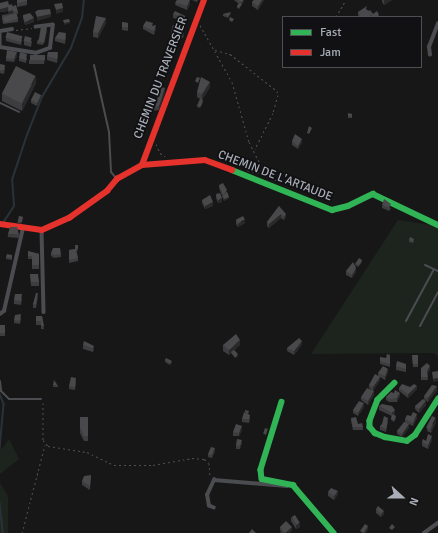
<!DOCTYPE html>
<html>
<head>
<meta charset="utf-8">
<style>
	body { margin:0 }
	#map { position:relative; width:438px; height:533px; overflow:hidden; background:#171717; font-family:Signika,sans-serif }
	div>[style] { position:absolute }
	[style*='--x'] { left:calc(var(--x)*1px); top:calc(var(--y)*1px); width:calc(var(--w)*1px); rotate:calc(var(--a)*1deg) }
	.green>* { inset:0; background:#1d241e }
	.stream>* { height:1.5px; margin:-0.75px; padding:0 0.75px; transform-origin:0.75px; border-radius:0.75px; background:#2a3239 }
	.path>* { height:1px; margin-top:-0.5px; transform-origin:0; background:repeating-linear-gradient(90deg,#4d4e52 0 2px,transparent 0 5px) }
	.lane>* { height:2px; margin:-1px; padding:0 1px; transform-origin:1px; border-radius:1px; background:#4b4c50 }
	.street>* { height:3.5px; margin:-1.75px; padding:0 1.75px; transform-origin:1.75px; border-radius:1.75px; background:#4b4c50 }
	.fast>* { height:5.5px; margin:-2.75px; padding:0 2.75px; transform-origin:2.75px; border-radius:2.75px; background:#30b455 }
	.jam>* { height:5.5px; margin:-2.75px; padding:0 2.75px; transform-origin:2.75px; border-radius:2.75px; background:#e5322d }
	.wall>* { inset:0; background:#3d3d3f; transform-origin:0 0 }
	.shaded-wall>* { inset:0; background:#29292a }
	.building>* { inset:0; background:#49494c; transform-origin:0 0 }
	span { translate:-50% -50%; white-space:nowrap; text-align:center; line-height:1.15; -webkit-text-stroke:3.5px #111113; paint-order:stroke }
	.street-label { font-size:12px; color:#a8adb8 }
	.legend { position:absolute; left:282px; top:16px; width:140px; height:52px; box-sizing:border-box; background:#111113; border:1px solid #4d4f55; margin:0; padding:5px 7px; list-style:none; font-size:12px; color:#a8adb8 }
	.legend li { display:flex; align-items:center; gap:8px; height:20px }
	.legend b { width:20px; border:1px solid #4d4f55 }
	.north { position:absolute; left:382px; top:477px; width:40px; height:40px; -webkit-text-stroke:3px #111113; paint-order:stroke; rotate:111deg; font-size:11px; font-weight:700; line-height:16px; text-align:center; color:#a8adb8 }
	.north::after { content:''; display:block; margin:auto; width:14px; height:18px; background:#a8adb8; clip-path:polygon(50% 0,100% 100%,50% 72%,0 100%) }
</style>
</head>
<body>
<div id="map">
	<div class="green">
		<div style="clip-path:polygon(398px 220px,438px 226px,438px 357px,434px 353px,311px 354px)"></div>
		<div style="clip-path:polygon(9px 439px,19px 459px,0 474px,0 451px)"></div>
		<div style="clip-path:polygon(0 483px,8px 496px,8px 533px,0 533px)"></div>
	</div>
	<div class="stream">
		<div style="--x:3;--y:223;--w:20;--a:-57"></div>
		<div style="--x:14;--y:206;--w:26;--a:-94"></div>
		<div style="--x:12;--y:180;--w:47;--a:-71.6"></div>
		<div style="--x:27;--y:135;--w:41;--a:-68.5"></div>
		<div style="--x:42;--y:97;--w:57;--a:-59.4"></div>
		<div style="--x:71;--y:48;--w:32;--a:-70"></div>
		<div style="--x:82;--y:18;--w:18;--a:-84"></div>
		<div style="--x:0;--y:394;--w:11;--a:68"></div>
		<div style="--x:4;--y:404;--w:46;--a:95"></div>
		<div style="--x:0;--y:503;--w:30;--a:84"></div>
	</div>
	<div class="path">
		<div style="--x:336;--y:17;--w:20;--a:-60"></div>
		<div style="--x:200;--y:25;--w:65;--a:60.7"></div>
		<div style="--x:232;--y:82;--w:62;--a:74.2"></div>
		<div style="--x:249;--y:142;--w:37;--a:63"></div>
		<div style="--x:266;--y:175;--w:13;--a:27"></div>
		<div style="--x:16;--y:30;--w:16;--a:-7"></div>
		<div style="--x:215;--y:50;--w:16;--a:15"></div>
		<div style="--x:230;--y:54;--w:60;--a:38.2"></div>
		<div style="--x:277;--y:91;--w:4;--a:76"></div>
		<div style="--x:278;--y:95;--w:19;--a:106"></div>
		<div style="--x:273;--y:113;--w:40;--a:116.6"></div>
		<div style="--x:156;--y:144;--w:10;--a:66"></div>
		<div style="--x:160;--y:153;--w:6;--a:31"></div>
		<div style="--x:247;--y:170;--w:19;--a:16"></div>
		<div style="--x:43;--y:403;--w:37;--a:90"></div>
		<div style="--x:43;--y:440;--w:8;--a:50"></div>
		<div style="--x:48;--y:446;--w:39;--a:9"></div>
		<div style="--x:87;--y:452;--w:30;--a:26"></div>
		<div style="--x:114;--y:465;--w:39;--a:0"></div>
		<div style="--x:153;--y:465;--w:40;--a:-10"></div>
		<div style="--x:192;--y:458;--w:12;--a:5"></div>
		<div style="--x:204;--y:459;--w:6;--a:39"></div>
		<div style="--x:209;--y:463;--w:14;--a:86"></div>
		<div style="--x:22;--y:533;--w:91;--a:-75.4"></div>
	</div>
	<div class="lane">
		<div style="--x:94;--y:65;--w:69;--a:77.4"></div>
		<div style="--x:109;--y:132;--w:40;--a:87.1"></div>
		<div style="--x:111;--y:172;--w:8;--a:50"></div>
		<div style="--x:0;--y:103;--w:21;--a:25"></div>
		<div style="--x:425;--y:265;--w:14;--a:25"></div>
		<div style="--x:406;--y:321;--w:59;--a:-61.7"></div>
		<div style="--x:420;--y:326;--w:38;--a:-62"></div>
		<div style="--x:0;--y:381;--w:10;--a:84"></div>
		<div style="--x:1;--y:391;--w:11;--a:45"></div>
		<div style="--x:9;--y:399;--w:32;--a:0"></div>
	</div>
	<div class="street">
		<div style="--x:0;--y:31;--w:12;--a:-9"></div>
		<div style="--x:0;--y:34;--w:13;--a:90"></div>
		<div style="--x:0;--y:47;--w:36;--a:9"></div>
		<div style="--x:36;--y:53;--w:15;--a:-20"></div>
		<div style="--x:50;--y:48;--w:23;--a:-83"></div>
		<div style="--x:53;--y:25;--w:17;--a:173"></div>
		<div style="--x:430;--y:55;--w:8;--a:-97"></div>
		<div style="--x:429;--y:47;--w:25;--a:-69"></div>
		<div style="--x:42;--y:230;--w:82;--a:88.6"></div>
		<div style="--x:0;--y:314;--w:5;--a:-37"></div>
		<div style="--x:4;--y:311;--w:85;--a:-77.1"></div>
		<div style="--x:214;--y:508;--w:5;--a:-158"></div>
		<div style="--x:209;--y:506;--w:11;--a:-100"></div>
		<div style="--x:207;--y:495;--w:17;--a:-65"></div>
		<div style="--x:214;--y:480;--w:73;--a:4.7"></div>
		<div style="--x:424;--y:533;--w:17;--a:-36"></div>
	</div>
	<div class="fast">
		<div style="--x:232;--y:170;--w:108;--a:21.8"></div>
		<div style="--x:332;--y:210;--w:16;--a:-14"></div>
		<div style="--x:348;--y:206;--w:28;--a:-26"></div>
		<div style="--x:373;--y:194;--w:72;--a:25.5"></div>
		<div style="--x:395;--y:383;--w:24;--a:135"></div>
		<div style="--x:378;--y:400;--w:22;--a:111"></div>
		<div style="--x:370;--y:421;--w:6;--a:90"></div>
		<div style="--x:370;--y:427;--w:8;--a:50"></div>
		<div style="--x:375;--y:433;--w:11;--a:22"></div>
		<div style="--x:385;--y:437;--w:22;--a:10"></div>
		<div style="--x:407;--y:441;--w:10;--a:-37"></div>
		<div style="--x:415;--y:435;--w:43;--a:-57.4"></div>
		<div style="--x:282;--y:402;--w:71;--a:107.2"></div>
		<div style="--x:261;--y:470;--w:9;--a:84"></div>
		<div style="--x:262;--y:479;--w:32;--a:11"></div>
		<div style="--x:293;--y:485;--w:63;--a:49.5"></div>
	</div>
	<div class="jam">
		<div style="--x:142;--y:165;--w:176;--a:-69.4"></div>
		<div style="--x:0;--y:224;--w:42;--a:8.1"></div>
		<div style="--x:42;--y:230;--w:30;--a:-24"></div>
		<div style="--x:69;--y:218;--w:47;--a:-35.4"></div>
		<div style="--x:107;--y:191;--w:16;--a:-50"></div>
		<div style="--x:117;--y:179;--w:29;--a:-29"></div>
		<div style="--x:142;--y:165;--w:63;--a:-4.5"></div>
		<div style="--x:205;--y:160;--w:29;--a:20"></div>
	</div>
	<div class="wall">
		<div style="clip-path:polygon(17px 0,27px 1px,27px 5px,17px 7px)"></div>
		<div style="clip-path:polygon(177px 0,190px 4px,187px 10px,175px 5px)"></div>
		<div style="clip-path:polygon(192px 0,198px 0,197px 2px)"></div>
		<div style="clip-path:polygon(234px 0,244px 0,244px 1px,239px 9px,237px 8px,237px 6px,239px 4px)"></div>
		<div style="clip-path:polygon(254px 0,264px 0,258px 10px,252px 6px,252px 2px)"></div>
		<div style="clip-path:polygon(382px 0,392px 0,384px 5px,382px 2px)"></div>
		<div style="clip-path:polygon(0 3px,13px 6px,18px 12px,18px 14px,17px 14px,18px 19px,18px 22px,3px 24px,2px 19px,2px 15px,15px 13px,13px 13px,9px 14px,8px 11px,0 12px)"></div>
		<div style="clip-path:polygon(367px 10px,373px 14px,379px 17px,358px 17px,358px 12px)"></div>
		<div style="clip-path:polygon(231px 13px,228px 18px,223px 16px,223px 14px)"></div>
		<div style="clip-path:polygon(173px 14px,185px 16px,185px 20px,183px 24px,178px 22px,178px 19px,173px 18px)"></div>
		<div style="clip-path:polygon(23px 15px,34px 22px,25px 25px,23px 18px)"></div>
		<div style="clip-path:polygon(122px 22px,128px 23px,128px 31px,122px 30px)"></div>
		<div style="clip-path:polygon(106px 23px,98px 38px,93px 37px,93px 32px)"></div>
		<div style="clip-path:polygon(173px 25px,184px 34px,183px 38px,180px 37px,177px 45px,170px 42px,170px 37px)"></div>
		<div style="clip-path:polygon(143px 26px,153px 26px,156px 29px,154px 35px,143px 29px)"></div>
		<div style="clip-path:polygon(47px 31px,43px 45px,37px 44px,37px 41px)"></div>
		<div style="clip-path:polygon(66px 36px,65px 44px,55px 41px,55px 38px)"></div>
		<div style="clip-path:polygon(6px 38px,22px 40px,21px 45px,6px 41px)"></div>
		<div style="clip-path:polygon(24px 41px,32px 41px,31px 47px,24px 45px)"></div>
		<div style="clip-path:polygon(58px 55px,57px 63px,47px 60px,47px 56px)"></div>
		<div style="clip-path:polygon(17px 56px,14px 62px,6px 61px,6px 58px)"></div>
		<div style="clip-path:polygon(19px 58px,27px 58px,26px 63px,19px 61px)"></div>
		<div style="clip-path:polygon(45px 58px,44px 64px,29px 64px,29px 60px)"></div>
		<div style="clip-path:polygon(0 64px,5px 68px,4px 74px,0 73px)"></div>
		<div style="clip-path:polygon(36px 83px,22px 111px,2px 101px,2px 94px)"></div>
		<div style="clip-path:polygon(210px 87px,202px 100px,203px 102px,200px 108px,197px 107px,197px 105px,200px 99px,197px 97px,197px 92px)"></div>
		<div style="clip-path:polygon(165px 92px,159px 110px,152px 111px,152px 104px,155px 104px)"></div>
		<div style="clip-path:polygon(41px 98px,37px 106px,31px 103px,31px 100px)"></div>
		<div style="clip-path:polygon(352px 115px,352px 118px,348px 118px,348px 116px)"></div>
		<div style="clip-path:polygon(292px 141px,302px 142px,298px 149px,292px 145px)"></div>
		<div style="clip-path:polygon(219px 185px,227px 192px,229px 198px,224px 201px,219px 188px)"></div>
		<div style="clip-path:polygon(216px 194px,222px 202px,218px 203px,216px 198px)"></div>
		<div style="clip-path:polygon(202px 200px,213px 206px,205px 209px,202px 203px)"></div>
		<div style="clip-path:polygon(382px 205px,391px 208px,389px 211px,382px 208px)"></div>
		<div style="clip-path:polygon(279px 206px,286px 217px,284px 220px,281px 218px,269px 228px,267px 226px,267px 222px)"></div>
		<div style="left:19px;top:216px;width:4px;height:7px;rotate:14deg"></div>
		<div style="clip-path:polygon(236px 220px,245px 223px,238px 227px,236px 224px)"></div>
		<div style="left:8px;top:234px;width:11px;height:3px;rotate:5deg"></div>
		<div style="clip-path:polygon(409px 240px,414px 241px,413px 243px,409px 242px)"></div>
		<div style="clip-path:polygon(75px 245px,78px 251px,76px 251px,78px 258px,78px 261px,69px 263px,69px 250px,75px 249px)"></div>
		<div style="clip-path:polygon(28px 251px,39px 254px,39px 269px,32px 269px,32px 259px,28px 259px)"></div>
		<div style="clip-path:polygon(51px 253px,61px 254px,61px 257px,54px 258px,51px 256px)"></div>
		<div style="clip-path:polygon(6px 257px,12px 257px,12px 260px,6px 259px)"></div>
		<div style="clip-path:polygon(362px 262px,358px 267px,355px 265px,356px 272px,352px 278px,346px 275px,346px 271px,355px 265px,355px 263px)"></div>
		<div style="clip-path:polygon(30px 274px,39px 282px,39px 286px,31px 286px)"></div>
		<div style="clip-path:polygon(38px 296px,36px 308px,33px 308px,33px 304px)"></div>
		<div style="clip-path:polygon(22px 298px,21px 305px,14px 304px,14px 300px)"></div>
		<div style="clip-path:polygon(36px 316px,42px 316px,44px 329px,41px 329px,41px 325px,36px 325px)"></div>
		<div style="clip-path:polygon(21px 318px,20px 324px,14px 323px,14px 320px)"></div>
		<div style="left:0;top:325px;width:5px;height:11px"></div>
		<div style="clip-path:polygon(302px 344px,294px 355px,287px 351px,287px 348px)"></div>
		<div style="clip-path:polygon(83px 345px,94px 349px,93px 352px,83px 349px)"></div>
		<div style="clip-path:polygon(223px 345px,240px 345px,234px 350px,238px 356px,235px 358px,231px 353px,229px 355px,223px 351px)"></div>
		<div style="clip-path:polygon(390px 355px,390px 367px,380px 364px,380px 361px,386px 358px)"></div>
		<div style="clip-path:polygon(412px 355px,418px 355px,418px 367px,413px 367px)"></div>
		<div style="clip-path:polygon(165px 360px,172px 362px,170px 365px,165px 362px)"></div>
		<div style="clip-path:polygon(406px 364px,406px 372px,396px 370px,396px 366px)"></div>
		<div style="clip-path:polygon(421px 368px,430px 370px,427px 374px,428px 380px,421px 380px)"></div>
		<div style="clip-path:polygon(388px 372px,385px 380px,380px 377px,380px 380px,373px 391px,369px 388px,369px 385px,378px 376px,378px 373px)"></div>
		<div style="clip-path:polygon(76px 381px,75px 390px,69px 389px,69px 386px)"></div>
		<div style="clip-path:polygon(53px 385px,58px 386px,58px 387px,53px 387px)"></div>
		<div style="clip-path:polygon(410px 387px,417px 389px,408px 398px,399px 391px,399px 388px)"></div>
		<div style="clip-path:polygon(437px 390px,428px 402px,424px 399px,424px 396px)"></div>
		<div style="clip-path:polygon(374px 395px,368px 405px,361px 400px,361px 397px)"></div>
		<div style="clip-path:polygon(400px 396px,397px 402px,389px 402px,386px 400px,386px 397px)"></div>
		<div style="clip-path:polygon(426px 405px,419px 413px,415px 409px,415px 406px)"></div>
		<div style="clip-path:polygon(379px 406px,395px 414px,394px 415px,396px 418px,394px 422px,391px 420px,392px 416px,379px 410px)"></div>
		<div style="clip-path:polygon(364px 407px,358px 416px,353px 413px,353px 410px)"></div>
		<div style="clip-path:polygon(249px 413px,248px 414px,250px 418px,249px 423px,242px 422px,242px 419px)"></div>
		<div style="clip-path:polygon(80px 417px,88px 417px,88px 441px,84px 441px,80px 433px)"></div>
		<div style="clip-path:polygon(351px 418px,358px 424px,363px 427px,363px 430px,353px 430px,351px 421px)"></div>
		<div style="clip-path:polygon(417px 418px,413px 426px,406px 423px,409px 428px,402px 437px,397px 434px,397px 431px,405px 422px,405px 419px)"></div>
		<div style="clip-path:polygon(388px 421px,386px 432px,380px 430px,380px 426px)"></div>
		<div style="clip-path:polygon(436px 422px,431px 433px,427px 431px,427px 428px)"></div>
		<div style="clip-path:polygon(242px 430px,239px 436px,233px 436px,233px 432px)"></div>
		<div style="clip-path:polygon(432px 440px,428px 449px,422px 446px,422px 442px)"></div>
		<div style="clip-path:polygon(242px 443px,240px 449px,236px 449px,236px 445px)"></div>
		<div style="clip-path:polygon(215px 452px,212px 458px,208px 457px,208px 454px)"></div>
		<div style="clip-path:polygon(91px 475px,90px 490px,82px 485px,82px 481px)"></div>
		<div style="clip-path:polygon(328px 492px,338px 494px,334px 500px,328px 496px)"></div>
		<div style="clip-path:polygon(376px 509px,384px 514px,381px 517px,376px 513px)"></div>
		<div style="clip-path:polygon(291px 517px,300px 527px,296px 529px,291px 521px)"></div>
		<div style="clip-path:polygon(280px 527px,292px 530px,289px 533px,280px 533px,281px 532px,280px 530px)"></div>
	</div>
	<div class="shaded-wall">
		<div style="clip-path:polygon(190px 0,190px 4px,187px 10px,187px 6px)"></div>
		<div style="clip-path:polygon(243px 0,244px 0,244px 1px,239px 9px,239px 8px)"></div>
		<div style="clip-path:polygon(262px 0,264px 0,258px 10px,258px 6px)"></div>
		<div style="clip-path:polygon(384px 0,392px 0,384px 5px)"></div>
		<div style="clip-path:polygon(8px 7px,8px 11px,0 12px,0 9px)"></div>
		<div style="clip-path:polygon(63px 8px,63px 12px,56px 14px,56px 10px)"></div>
		<div style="clip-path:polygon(13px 10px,13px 13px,9px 14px,9px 11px)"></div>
		<div style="clip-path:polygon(51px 14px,51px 17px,37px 21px,37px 17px)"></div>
		<div style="clip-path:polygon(34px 18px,34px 22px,25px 25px,25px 22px)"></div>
		<div style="clip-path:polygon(106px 18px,106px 23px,98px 38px,98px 33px)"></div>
		<div style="clip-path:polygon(70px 22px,70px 23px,64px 25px,64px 23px)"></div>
		<div style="clip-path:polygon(156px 25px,156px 29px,154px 35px,154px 31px)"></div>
		<div style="clip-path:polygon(47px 27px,47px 31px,43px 45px,43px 42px)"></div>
		<div style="clip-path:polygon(184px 29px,184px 34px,183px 38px,183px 33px)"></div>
		<div style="clip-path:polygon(180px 32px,180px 37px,177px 45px,177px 40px)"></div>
		<div style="clip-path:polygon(17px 52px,17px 56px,14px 62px,14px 59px)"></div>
		<div style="clip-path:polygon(36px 76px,36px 83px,22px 111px,22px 104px)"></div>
		<div style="clip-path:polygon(210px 82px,210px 87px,202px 100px,202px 94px)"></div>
		<div style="clip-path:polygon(165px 88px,165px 92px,159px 110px,159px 106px)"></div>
		<div style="clip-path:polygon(41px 95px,41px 98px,37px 106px,37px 103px)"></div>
		<div style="clip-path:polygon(302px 139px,302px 142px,298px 149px,298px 146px)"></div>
		<div style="clip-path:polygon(229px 197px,229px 198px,224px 201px,224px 199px)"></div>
		<div style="clip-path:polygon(222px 198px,222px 202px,218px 203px,218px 200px)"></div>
		<div style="clip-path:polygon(213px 202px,213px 206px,205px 209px,205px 206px)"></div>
		<div style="clip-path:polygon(281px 214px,281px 218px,269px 228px,269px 224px)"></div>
		<div style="clip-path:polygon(286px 214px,286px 217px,284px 220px,284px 217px)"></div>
		<div style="clip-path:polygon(245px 220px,245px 223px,238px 227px,238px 224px)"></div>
		<div style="clip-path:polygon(356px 268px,356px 272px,352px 278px,352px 275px)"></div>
		<div style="clip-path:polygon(240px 340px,240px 345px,232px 353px,231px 352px,231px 353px,229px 355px,229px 350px)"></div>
		<div style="clip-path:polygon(302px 341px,302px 344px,294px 355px,294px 351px)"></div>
		<div style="clip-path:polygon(430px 366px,430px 370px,427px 374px,427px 371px)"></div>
		<div style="clip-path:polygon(388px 369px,388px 372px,385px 380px,385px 376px)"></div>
		<div style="clip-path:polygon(380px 377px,380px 380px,373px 391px,373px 387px)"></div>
		<div style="clip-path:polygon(438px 378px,438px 381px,433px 382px,433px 379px)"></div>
		<div style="clip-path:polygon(417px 386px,417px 389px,408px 398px,408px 394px)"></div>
		<div style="clip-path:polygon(437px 386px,437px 390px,428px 402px,428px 398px)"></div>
		<div style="clip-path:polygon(374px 391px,374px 395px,368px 405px,368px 401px)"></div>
		<div style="clip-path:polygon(400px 393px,400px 396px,397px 402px,397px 398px)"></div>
		<div style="clip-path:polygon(426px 401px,426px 405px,419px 413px,419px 409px)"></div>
		<div style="clip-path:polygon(364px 403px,364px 407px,358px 416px,358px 413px)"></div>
		<div style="clip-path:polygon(395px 410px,395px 414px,392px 416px,392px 413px)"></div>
		<div style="clip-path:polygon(417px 414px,417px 418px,413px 426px,413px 423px)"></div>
		<div style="clip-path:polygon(436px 418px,436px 422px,431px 433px,431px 430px)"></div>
		<div style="clip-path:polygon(409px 424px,409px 428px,402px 437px,402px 434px)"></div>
		<div style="clip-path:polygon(242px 426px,242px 430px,239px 436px,239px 433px)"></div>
		<div style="clip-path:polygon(432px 436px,432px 440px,428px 449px,428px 445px)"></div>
		<div style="clip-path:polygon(242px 440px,242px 443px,240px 449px,240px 446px)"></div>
		<div style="clip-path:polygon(215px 448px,215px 452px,212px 458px,212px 455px)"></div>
		<div style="clip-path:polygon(338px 491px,338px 494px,334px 500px,334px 496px)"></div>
		<div style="clip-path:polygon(384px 511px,384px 514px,381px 517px,381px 514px)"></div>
		<div style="clip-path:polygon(300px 523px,300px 527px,296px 529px,296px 525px)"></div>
		<div style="clip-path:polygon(368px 526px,368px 530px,366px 533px,364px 533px)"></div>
		<div style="clip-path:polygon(292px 527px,292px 530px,289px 533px,285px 533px)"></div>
	</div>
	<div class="building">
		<div style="clip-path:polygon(17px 0,27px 0,27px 1px,17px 3px)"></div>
		<div style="clip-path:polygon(177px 0,179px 0,178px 4px,175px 3px)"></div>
		<div style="clip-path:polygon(179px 0,190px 0,187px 6px,178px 3px)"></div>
		<div style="clip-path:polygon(238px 0,243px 0,242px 2px)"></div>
		<div style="clip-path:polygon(254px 0,262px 0,258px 6px,252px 2px)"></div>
		<div style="clip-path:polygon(8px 1px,9px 5px,12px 4px,13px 10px,9px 11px,8px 7px,0 9px,0 3px)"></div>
		<div style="clip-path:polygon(62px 3px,63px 8px,56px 10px,54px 4px)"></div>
		<div style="clip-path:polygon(239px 3px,242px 4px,239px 8px,237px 6px)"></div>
		<div style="clip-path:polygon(16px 5px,18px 12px,13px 11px,13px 6px)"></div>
		<div style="clip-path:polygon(367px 6px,366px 9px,372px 14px,368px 17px,361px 17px,358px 12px)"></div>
		<div style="clip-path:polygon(50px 9px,51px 14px,37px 17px,35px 12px,38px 10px)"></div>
		<div style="clip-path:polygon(370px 10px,373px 14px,377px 11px,379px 15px,377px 17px,374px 17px,372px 16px,372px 14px,368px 11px)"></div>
		<div style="clip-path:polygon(175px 11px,185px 16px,183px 21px,178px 18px,179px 16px,173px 14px)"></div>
		<div style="clip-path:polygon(231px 12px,228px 16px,223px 14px)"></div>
		<div style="left:16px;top:13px;width:6px;height:14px;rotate:72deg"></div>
		<div style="clip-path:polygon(30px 13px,34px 18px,25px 22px,23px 15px)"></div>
		<div style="clip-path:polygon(96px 16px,106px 18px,98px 33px,93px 32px)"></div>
		<div style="clip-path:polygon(230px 17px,234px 19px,232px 22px,229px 20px)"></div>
		<div style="clip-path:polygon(69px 19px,70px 22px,64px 23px,63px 20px)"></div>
		<div style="clip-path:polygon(146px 21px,153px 23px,152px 26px,156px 25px,154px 31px,143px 26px)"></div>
		<div style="clip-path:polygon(122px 22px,128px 23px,128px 27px,122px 27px)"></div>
		<div style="clip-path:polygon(173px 25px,184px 29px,183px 33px,180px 32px,177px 40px,170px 37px)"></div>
		<div style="left:41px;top:26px;width:6px;height:16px;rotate:9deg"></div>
		<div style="left:7px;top:32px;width:16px;height:6px;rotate:15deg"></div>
		<div style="clip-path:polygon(59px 32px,66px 33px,65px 40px,55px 38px)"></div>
		<div style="left:25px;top:36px;width:7px;height:5px;rotate:16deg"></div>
		<div style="clip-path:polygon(7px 50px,17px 52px,14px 59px,6px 58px)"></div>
		<div style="clip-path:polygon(20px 52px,27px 54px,26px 60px,19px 58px)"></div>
		<div style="clip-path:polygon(48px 52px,58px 52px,57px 59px,47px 56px)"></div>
		<div style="left:30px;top:55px;width:15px;height:5px"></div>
		<div style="clip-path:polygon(0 64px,5px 65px,4px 70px,0 70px)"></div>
		<div style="left:16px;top:66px;width:22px;height:31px;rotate:27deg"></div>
		<div style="clip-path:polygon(197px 77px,200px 78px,198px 83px,195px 81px)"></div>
		<div style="clip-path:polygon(201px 77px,210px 82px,202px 94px,197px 92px)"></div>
		<div style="clip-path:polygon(162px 87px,165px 88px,159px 106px,152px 107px,152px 104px,155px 104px)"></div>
		<div style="left:35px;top:92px;width:7px;height:9px;rotate:27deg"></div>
		<div style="left:200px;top:99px;width:3px;height:7px;rotate:18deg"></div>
		<div style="clip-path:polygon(348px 113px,352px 114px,352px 117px,348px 116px)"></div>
		<div style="clip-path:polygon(309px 126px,312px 128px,309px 134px,307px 133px)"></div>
		<div style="clip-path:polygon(295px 134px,302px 139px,298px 146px,292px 141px)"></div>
		<div style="clip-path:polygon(223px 183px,227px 190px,223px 195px,219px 185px)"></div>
		<div style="clip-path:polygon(227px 192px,229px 197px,224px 199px,223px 196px)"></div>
		<div style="clip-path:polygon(220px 193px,222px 198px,218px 200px,216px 194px)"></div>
		<div style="clip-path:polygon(210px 195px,213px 202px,205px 206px,202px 200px)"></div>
		<div style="clip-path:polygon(384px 199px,391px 204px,389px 208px,382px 205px)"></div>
		<div style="clip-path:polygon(279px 206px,286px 214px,284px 217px,281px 214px,269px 224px,267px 222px)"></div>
		<div style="clip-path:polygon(19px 216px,23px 217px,22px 222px,18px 222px)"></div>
		<div style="left:243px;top:216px;width:4px;height:8px;rotate:63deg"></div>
		<div style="clip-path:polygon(10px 227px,17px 227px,19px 235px,8px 234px)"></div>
		<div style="clip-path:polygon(410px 237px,414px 239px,413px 242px,409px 240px)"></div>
		<div style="clip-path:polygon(75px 245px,78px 245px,78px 249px,76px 250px)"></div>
		<div style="clip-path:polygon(53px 248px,60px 248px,61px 254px,54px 255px,51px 253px)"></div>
		<div style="clip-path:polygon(76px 249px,78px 258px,69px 260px,69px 250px)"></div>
		<div style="clip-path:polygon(28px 251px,39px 254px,39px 265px,32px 265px,32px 256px,28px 256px)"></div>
		<div style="clip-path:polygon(7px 254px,12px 255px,12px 258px,6px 257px)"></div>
		<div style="left:359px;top:258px;width:4px;height:6px;rotate:34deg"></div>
		<div style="clip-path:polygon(353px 262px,356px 268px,352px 275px,346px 271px)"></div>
		<div style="clip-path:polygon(30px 274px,38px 274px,39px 282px,31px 282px)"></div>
		<div style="clip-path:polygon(36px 293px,38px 293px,36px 304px,33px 304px)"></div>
		<div style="clip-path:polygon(15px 294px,22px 294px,21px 301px,14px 300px)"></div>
		<div style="clip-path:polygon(21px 314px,20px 321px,14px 320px,15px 315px)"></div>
		<div style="clip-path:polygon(36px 316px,42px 316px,44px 326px,41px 326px,41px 321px,36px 321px)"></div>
		<div style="left:0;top:325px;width:5px;height:8px"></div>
		<div style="clip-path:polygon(236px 334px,240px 340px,229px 350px,223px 345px)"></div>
		<div style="clip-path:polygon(299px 338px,302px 341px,294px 351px,287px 348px)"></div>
		<div style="clip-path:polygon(84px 341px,94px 346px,93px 349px,83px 345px)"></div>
		<div style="clip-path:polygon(234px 350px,238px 354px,235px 357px,231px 352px)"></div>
		<div style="clip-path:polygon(387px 354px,390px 355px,390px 364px,380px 361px,380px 357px,386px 358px)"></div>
		<div style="clip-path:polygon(412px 355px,418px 355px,418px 364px,413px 364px)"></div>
		<div style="clip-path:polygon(166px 358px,172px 361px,170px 363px,165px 360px)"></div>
		<div style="clip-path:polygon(397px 361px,406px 364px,406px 369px,396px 366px)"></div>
		<div style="clip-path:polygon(427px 363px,430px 366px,427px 371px,428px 377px,421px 377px,421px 368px)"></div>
		<div style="clip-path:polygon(383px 366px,388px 369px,385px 376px,378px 373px)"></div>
		<div style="clip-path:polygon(438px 371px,438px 378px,433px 379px,432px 372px)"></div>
		<div style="clip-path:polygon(375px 374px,380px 377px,373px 387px,369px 385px)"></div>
		<div style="clip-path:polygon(71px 377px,76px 378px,75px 387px,69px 386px)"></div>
		<div style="clip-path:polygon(54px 380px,58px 386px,53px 385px)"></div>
		<div style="clip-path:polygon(402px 384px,410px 387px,414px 384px,417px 386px,408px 394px,399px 388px)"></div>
		<div style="clip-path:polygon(432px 385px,437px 386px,428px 398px,424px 396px)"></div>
		<div style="clip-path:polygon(367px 388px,374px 391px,368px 401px,361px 397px)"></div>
		<div style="clip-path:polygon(395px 390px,400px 393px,397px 398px,389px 399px,386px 397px,391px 392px,394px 393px)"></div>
		<div style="clip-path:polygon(423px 399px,426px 401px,419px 409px,415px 406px)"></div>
		<div style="clip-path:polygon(359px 401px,364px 403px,358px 413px,353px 410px)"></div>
		<div style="clip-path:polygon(382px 404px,392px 406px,395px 410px,392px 413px,379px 406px)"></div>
		<div style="clip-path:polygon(245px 410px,249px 411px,248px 414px,245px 412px)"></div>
		<div style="clip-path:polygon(244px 412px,250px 415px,249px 419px,242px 419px)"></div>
		<div style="clip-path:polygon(413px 412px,417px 414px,413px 423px,405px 419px,407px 415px,411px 416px)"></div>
		<div style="clip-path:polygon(392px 414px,396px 416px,394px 420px,391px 419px)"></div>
		<div style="clip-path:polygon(384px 416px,388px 418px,386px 429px,380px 426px,382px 424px)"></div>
		<div style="left:432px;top:416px;width:4px;height:13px;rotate:27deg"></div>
		<div style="clip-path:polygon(80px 417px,88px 417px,88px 436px,84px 436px,80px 427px)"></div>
		<div style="clip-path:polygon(356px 417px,358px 424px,362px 423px,363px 427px,353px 427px,351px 418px)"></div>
		<div style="clip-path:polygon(404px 422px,409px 424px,402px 434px,397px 431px)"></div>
		<div style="clip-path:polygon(236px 424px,242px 426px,239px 433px,233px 432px)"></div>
		<div style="left:265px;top:428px;width:3px;height:6px;rotate:18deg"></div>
		<div style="clip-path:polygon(428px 434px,432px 436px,428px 445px,422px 442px,423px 439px,426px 441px)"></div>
		<div style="clip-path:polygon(237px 439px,242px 440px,240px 446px,236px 445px)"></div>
		<div style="clip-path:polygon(211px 447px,215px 448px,212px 455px,208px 454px)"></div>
		<div style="clip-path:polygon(91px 475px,90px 486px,82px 481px,84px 476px)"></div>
		<div style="clip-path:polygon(331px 488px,338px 491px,334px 496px,328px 492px)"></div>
		<div style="clip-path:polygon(378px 506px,384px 511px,381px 514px,376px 509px)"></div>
		<div style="left:295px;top:515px;width:9px;height:4px;rotate:58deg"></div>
		<div style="clip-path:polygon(286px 521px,292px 527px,285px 533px,280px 527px)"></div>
		<div style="clip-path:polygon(365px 524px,368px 526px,364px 533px,363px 533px,360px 531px)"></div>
		<div style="clip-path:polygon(392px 524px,395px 527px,392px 530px,389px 528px)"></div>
		<div style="clip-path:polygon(252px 529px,256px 533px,249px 533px)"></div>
	</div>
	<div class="street-label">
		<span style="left:161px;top:78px;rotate:-69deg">CHEMIN DU TRAVERSIER</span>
		<span style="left:275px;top:176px;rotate:21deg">CHEMIN DE L'ARTAUDE</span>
	</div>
	<ul class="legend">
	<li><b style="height:5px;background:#30b455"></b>Fast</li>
	<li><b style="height:5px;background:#e5322d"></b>Jam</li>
	</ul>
	<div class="north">N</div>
</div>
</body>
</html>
